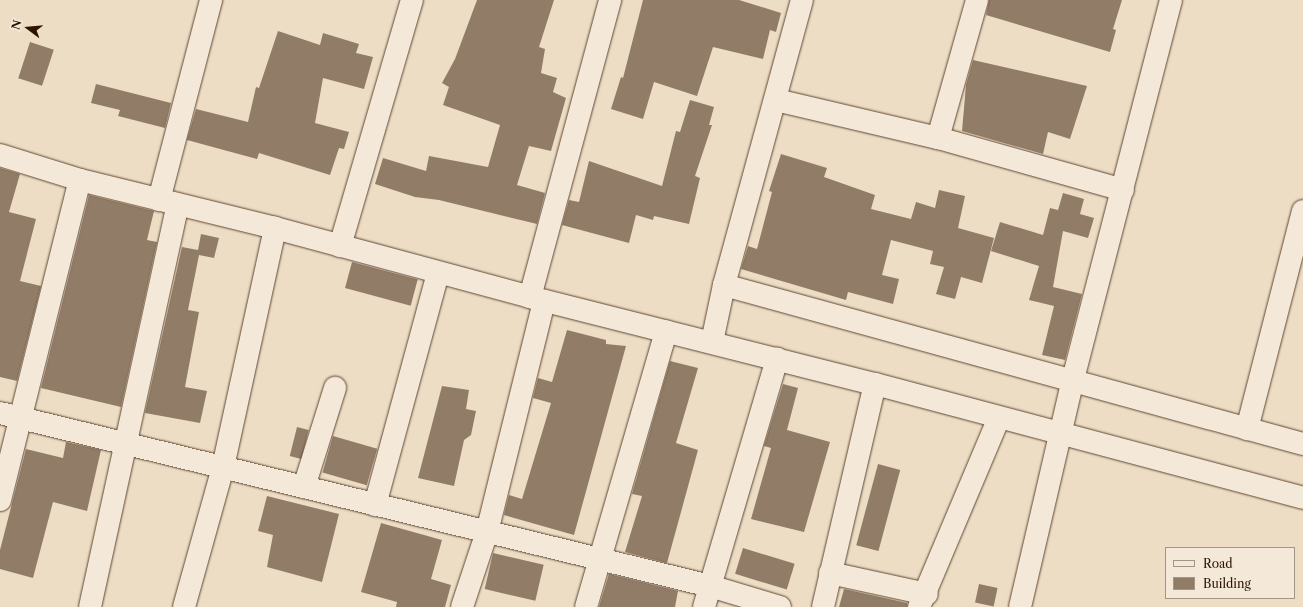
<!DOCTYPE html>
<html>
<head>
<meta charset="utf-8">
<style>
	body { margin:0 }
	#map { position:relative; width:1303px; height:607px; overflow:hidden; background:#eeddc5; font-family:"Libre Caslon Text",serif }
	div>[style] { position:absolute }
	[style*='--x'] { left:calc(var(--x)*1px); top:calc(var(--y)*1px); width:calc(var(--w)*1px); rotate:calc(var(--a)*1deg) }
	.building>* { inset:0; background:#917d67; transform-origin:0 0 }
	.roads { filter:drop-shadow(0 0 1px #5d4632) drop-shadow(0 0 1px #5d4632) }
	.street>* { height:22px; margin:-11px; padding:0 11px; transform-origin:11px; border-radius:11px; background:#f4e9d9 }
	.secondary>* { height:22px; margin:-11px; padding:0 11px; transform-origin:11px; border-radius:11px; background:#f4e9d9 }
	span { translate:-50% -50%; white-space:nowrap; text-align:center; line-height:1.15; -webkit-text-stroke:3px #f4e9d9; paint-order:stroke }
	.legend { position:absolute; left:1165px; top:547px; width:130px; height:52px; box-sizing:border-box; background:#f4e9d9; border:1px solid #a49483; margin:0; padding:5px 7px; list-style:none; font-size:12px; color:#2d1401 }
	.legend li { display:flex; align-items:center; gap:8px; height:20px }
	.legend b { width:20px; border:1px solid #a49483 }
	.north { position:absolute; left:8px; top:8px; width:40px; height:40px; -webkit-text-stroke:3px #f4e9d9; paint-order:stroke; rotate:286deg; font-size:11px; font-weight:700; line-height:16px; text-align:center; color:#2d1401 }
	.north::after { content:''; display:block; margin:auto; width:14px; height:18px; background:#2d1401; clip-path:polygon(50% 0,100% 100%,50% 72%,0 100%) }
</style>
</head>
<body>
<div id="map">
	<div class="building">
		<div style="clip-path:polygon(477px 0,554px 0,539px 47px,545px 49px,541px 73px,557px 78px,553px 92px,566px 98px,551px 151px,529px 146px,517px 185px,545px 193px,537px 224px,439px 200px,415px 197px,375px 184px,383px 158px,426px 171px,429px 156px,488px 167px,500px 125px,443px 105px,449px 87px,442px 83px,455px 59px)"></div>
		<div style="clip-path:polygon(643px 0,739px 0,781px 13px,776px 32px,770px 30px,763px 59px,713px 47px,697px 96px,654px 82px,643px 119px,611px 109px,621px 77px,623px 78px)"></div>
		<div style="clip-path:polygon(989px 0,1122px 0,1113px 29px,1116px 30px,1110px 52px,986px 15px)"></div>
		<div style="clip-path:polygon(278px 31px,320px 45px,323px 33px,359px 44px,356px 53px,373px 57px,364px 89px,323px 78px,315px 123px,349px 132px,344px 149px,339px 148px,330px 175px,259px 153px,257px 159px,187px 140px,196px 109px,248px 122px,256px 87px,259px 88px)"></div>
		<div style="left:30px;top:42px;width:25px;height:38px;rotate:18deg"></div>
		<div style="clip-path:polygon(973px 60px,1087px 86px,1070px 139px,1048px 132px,1043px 154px,962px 131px,966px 85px)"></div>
		<div style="clip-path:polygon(96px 84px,171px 103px,165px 128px,118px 116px,120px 110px,91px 103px)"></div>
		<div style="clip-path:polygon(690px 100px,714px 107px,709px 125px,712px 125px,695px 176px,700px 178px,689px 224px,654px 216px,653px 220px,636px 215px,629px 243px,562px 225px,569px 200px,579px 202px,589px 161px,662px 186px,676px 131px,680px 132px)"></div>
		<div style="clip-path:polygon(781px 154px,827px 168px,824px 177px,875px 195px,871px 209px,911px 219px,916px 202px,935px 208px,939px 190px,965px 196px,958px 228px,994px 238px,982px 283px,961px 277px,955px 299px,936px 294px,944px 267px,930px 264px,933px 251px,891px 240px,882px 275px,899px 279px,893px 304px,848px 292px,846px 300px,741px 269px,748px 246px,757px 249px,772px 192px,769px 191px)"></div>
		<div style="clip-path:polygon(0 168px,20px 174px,9px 212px,36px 219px,20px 281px,41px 286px,17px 381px,0 377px)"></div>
		<div style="clip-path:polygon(1063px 193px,1084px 199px,1080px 214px,1094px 218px,1088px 238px,1063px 231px,1053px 287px,1082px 294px,1065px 360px,1042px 355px,1054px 306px,1029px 300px,1039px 266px,991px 251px,1000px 222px,1043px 235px,1050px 208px,1058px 210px)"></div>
		<div style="clip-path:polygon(89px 195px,154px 211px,147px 240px,157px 242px,121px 407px,41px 388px)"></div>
		<div style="clip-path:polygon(201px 234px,219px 238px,214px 258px,199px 255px,188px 310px,199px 312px,185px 387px,207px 391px,200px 423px,145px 413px,182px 247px,198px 250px)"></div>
		<div style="left:352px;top:262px;width:68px;height:27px;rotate:15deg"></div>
		<div style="clip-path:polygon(567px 330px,606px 340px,606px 344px,626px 346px,574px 535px,504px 515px,509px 495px,522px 499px,551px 403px,533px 398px,538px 378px,552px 382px)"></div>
		<div style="clip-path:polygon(670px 361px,698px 368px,676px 443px,698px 450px,667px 563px,625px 552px,642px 496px,632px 494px)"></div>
		<div style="clip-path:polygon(783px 384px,798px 388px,787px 430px,830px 442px,804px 532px,751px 519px,771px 448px,764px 446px)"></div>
		<div style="clip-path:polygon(442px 386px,469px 390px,466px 409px,476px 411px,471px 435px,464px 440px,454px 486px,418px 478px)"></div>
		<div style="left:297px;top:427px;width:12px;height:30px;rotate:14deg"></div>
		<div style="left:333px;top:436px;width:46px;height:38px;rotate:16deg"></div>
		<div style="clip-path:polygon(66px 442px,101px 450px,87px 511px,53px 502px,33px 578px,0 569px,0 550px,26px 449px,63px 458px)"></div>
		<div style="left:878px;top:464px;width:23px;height:84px;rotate:15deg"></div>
		<div style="clip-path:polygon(267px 496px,339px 514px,322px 582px,267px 567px,273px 535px,258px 531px)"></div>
		<div style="clip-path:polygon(381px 523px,442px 540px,431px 579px,451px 585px,445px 607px,396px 607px,397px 602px,361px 592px)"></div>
		<div style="left:743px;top:548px;width:54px;height:27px;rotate:17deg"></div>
		<div style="left:493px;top:553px;width:52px;height:37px;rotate:13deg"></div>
		<div style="clip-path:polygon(609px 574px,678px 591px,675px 607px,599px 607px)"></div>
		<div style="left:979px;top:584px;width:19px;height:19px;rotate:12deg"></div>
		<div style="clip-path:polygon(844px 589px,907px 603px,907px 607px,839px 607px)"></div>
	</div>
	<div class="roads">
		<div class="street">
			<div style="--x:776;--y:100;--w:166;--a:13.2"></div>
			<div style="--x:938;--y:138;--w:192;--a:15.7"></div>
			<div style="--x:938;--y:138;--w:143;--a:-74.2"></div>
			<div style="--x:159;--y:200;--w:207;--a:-75.4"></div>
			<div style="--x:340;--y:246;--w:256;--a:-73.7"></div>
			<div style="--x:724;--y:285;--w:600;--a:15.36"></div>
			<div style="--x:530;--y:297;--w:308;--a:-74.9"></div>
			<div style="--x:712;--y:342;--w:58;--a:-78.1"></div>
			<div style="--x:724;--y:285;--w:295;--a:-74.7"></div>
			<div style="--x:0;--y:413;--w:731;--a:13.69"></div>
			<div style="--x:710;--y:586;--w:73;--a:16.7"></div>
			<div style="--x:1247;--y:429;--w:225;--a:-75.6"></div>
			<div style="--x:304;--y:487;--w:104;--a:-72.6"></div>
			<div style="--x:0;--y:500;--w:330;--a:-76"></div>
			<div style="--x:375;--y:505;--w:240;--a:-74.8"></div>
			<div style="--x:830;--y:573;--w:99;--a:12.2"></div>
			<div style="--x:90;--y:607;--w:412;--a:-77.7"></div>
			<div style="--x:184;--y:607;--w:145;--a:-74.4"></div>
			<div style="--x:223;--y:467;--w:245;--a:-77.7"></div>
			<div style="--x:462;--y:607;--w:79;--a:-71.6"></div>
			<div style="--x:487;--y:532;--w:238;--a:-76.1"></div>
			<div style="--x:586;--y:607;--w:287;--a:-73.8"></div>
			<div style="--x:704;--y:607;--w:259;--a:-73.6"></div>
			<div style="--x:823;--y:607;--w:229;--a:-76.9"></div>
			<div style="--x:919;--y:607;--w:205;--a:-67.1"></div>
			<div style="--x:1020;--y:607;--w:234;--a:-76.9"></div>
			<div style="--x:1073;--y:379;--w:391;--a:-75.5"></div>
		</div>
		<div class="secondary">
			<div style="--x:0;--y:155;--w:84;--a:17.4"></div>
			<div style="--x:80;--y:180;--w:201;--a:13.8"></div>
			<div style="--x:275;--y:228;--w:264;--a:15.1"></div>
			<div style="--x:530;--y:297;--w:356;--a:14.2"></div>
			<div style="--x:875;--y:384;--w:443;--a:14.9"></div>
		</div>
	</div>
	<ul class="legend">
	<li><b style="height:5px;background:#f4e9d9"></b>Road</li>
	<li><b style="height:11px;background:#917d67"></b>Building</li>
	</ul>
	<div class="north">N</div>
</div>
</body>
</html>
